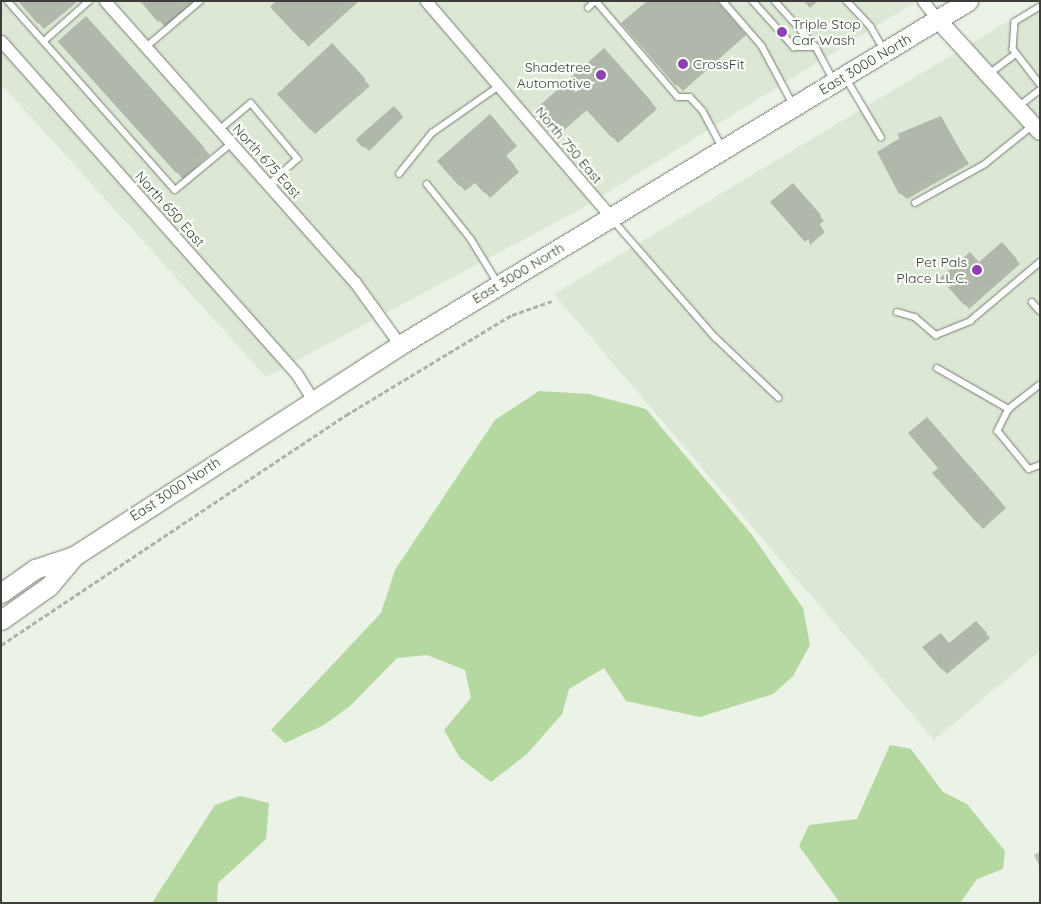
<!DOCTYPE html>
<html>
<head>
<meta charset="utf-8">
<style>
	body { margin:0 }
	#map { position:relative; width:1041px; height:904px; overflow:hidden; background:#ebf3e6; font-family:Quicksand,sans-serif }
	div>[style] { position:absolute }
	[style*='--x'] { left:calc(var(--x)*1px); top:calc(var(--y)*1px); width:calc(var(--w)*1px); rotate:calc(var(--a)*1deg) }
	.built>* { inset:0; background:#dce8d5 }
	.green>* { inset:0; background:#b5d7a0 }
	.shadow>* { inset:0; background:#0003; transform-origin:0 0 }
	.building>* { inset:0; background:#b0b7ab; transform-origin:0 0 }
	.path>* { height:2.5px; margin-top:-1.25px; transform-origin:0; background:repeating-linear-gradient(90deg,#acb2a8 0 5px,transparent 0 7.5px) }
	.roads { filter:drop-shadow(0 0 1px #757c71) drop-shadow(0 0 1px #757c71) }
	.service>* { height:5.5px; margin:-2.75px; padding:0 2.75px; transform-origin:2.75px; border-radius:2.75px; background:#fff }
	.minor>* { height:11px; margin:-5.5px; padding:0 5.5px; transform-origin:5.5px; border-radius:5.5px; background:#fff }
	.secondary>* { height:16px; margin:-8px; padding:0 8px; transform-origin:8px; border-radius:8px; background:#fff }
	.primary>* { height:19px; margin:-9.5px; padding:0 9.5px; transform-origin:9.5px; border-radius:9.5px; background:#fff }
	.dots>* { width:14px; height:14px; translate:-50% -50%; box-sizing:border-box; border:2px solid #fafff7; border-radius:50% }
	span { translate:-50% -50%; white-space:nowrap; text-align:center; line-height:1.15; -webkit-text-stroke:4.5px #fafff7; paint-order:stroke }
	.poi-label { font-size:14px; color:#3b3e39 }
	.left { translate:0 -50%; text-align:left }
	.right { translate:-100% -50%; text-align:right }
	.street-label { font-size:14px; color:#3b3e39 }
	.frame { position:absolute; inset:0; border:2px solid #3b3e39; pointer-events:none }
</style>
</head>
<body>
<div id="map">
	<div class="built">
		<div style="clip-path:polygon(1px 1px,917px 1px,579px 210px,266px 377px,1px 84px)"></div>
		<div style="clip-path:polygon(1040px 2px,1040px 651px,934px 740px,554px 294px)"></div>
	</div>
	<div class="green">
		<div style="clip-path:polygon(539px 391px,589px 394px,646px 409px,752px 535px,803px 608px,810px 645px,793px 676px,773px 694px,700px 717px,626px 701px,604px 668px,569px 689px,562px 714px,527px 754px,491px 782px,460px 758px,444px 730px,471px 698px,465px 670px,427px 655px,397px 658px,350px 706px,324px 725px,285px 743px,271px 730px,381px 613px,395px 570px,495px 420px)"></div>
		<div style="clip-path:polygon(890px 745px,911px 749px,943px 792px,967px 804px,1005px 851px,1003px 869px,977px 879px,960px 903px,840px 903px,799px 846px,809px 825px,857px 819px)"></div>
		<div style="clip-path:polygon(240px 796px,269px 803px,266px 839px,218px 883px,217px 903px,152px 903px,215px 805px)"></div>
	</div>
	<div class="shadow">
		<div style="clip-path:polygon(20px 1px,75px 1px,76px 3px,44px 29px)"></div>
		<div style="clip-path:polygon(142px 1px,195px 1px,165px 27px)"></div>
		<div style="clip-path:polygon(278px 1px,359px 1px,308px 47px)"></div>
		<div style="clip-path:polygon(716px 1px,746px 35px,683px 91px,677px 85px)"></div>
		<div style="clip-path:polygon(804px 1px,818px 1px,810px 8px)"></div>
		<div style="left:92px;top:24px;width:176px;height:36px;rotate:48deg"></div>
		<div style="clip-path:polygon(338px 51px,370px 86px,315px 134px,278px 93px)"></div>
		<div style="clip-path:polygon(610px 55px,657px 109px,618px 143px,588px 109px,562px 132px,540px 107px)"></div>
		<div style="left:394px;top:108px;width:13px;height:48px;rotate:45deg"></div>
		<div style="clip-path:polygon(940px 118px,969px 164px,907px 199px,900px 193px,899px 134px)"></div>
		<div style="clip-path:polygon(495px 121px,517px 146px,506px 156px,519px 172px,490px 198px,476px 182px,465px 191px,438px 161px)"></div>
		<div style="clip-path:polygon(797px 189px,824px 221px,819px 225px,825px 232px,810px 245px)"></div>
		<div style="clip-path:polygon(1006px 248px,1020px 264px,969px 309px,965px 304px,979px 263px)"></div>
		<div style="clip-path:polygon(933px 425px,1006px 508px,983px 529px,934px 473px,940px 468px)"></div>
		<div style="clip-path:polygon(976px 623px,990px 638px,947px 674px,943px 670px,950px 644px)"></div>
		<div style="clip-path:polygon(1040px 852px,1040px 867px,1034px 855px)"></div>
	</div>
	<div class="building">
		<div style="clip-path:polygon(18px 1px,65px 1px,38px 24px)"></div>
		<div style="clip-path:polygon(140px 1px,182px 1px,158px 22px)"></div>
		<div style="clip-path:polygon(276px 1px,346px 1px,302px 41px,270px 7px)"></div>
		<div style="clip-path:polygon(647px 1px,717px 1px,741px 29px,676px 86px,621px 23px)"></div>
		<div style="left:86px;top:16px;width:177px;height:38px;rotate:48deg"></div>
		<div style="left:332px;top:43px;width:49px;height:75px;rotate:47deg"></div>
		<div style="clip-path:polygon(604px 48px,652px 102px,612px 138px,581px 104px,555px 126px,538px 107px)"></div>
		<div style="left:394px;top:106px;width:11px;height:51px;rotate:49deg"></div>
		<div style="clip-path:polygon(490px 114px,512px 140px,501px 150px,515px 166px,484px 193px,470px 177px,459px 186px,437px 161px)"></div>
		<div style="clip-path:polygon(941px 116px,964px 157px,899px 194px,877px 152px,900px 138px,897px 134px)"></div>
		<div style="clip-path:polygon(793px 183px,821px 215px,816px 220px,822px 227px,805px 242px,770px 202px)"></div>
		<div style="clip-path:polygon(1002px 242px,1017px 259px,964px 305px,940px 278px,970px 252px,979px 262px)"></div>
		<div style="clip-path:polygon(927px 417px,1001px 502px,977px 523px,932px 473px,938px 468px,908px 433px)"></div>
		<div style="clip-path:polygon(976px 621px,987px 633px,942px 670px,922px 647px,941px 633px,949px 643px)"></div>
	</div>
	<div class="path">
		<div style="--x:1;--y:645;--w:415;--a:-33.7"></div>
		<div style="--x:346;--y:415;--w:194;--a:-31.1"></div>
		<div style="--x:512;--y:315;--w:42;--a:-19.3"></div>
	</div>
	<div class="roads">
		<div class="service">
			<div style="--x:8;--y:1;--w:252;--a:48.5"></div>
			<div style="--x:175;--y:190;--w:74;--a:-39.5"></div>
			<div style="--x:596;--y:1;--w:126;--a:49.5"></div>
			<div style="--x:678;--y:97;--w:12;--a:0"></div>
			<div style="--x:690;--y:97;--w:19;--a:47"></div>
			<div style="--x:703;--y:111;--w:40;--a:62"></div>
			<div style="--x:723;--y:1;--w:60;--a:49.1"></div>
			<div style="--x:762;--y:46;--w:66;--a:61.9"></div>
			<div style="--x:753;--y:1;--w:62;--a:48.3"></div>
			<div style="--x:794;--y:47;--w:22;--a:0"></div>
			<div style="--x:775;--y:1;--w:62;--a:48.3"></div>
			<div style="--x:816;--y:47;--w:36;--a:62"></div>
			<div style="--x:847;--y:1;--w:35;--a:47"></div>
			<div style="--x:871;--y:27;--w:24;--a:60"></div>
			<div style="--x:1040;--y:7;--w:29;--a:149"></div>
			<div style="--x:1015;--y:22;--w:27;--a:94"></div>
			<div style="--x:1013;--y:49;--w:44;--a:52.4"></div>
			<div style="--x:588;--y:8;--w:10;--a:-45"></div>
			<div style="--x:44;--y:41;--w:60;--a:-41.6"></div>
			<div style="--x:146;--y:47;--w:71;--a:-40.4"></div>
			<div style="--x:989;--y:74;--w:31;--a:-37"></div>
			<div style="--x:846;--y:78;--w:69;--a:59.3"></div>
			<div style="--x:1018;--y:107;--w:28;--a:-38"></div>
			<div style="--x:220;--y:129;--w:40;--a:-40"></div>
			<div style="--x:251;--y:103;--w:73;--a:50"></div>
			<div style="--x:298;--y:159;--w:39;--a:138"></div>
			<div style="--x:399;--y:174;--w:53;--a:-51.2"></div>
			<div style="--x:432;--y:133;--w:82;--a:-35"></div>
			<div style="--x:427;--y:184;--w:70;--a:51.3"></div>
			<div style="--x:471;--y:239;--w:52;--a:58.5"></div>
			<div style="--x:915;--y:203;--w:80;--a:-29.1"></div>
			<div style="--x:985;--y:164;--w:60;--a:-39"></div>
			<div style="--x:612;--y:219;--w:157;--a:48.9"></div>
			<div style="--x:715;--y:337;--w:88;--a:43.6"></div>
			<div style="--x:1032;--y:302;--w:12;--a:48"></div>
			<div style="--x:897;--y:312;--w:19;--a:16"></div>
			<div style="--x:915;--y:317;--w:28;--a:41"></div>
			<div style="--x:936;--y:335;--w:37;--a:-22"></div>
			<div style="--x:970;--y:321;--w:92;--a:-40.1"></div>
			<div style="--x:937;--y:368;--w:83;--a:29.7"></div>
			<div style="--x:1040;--y:385;--w:39;--a:142"></div>
			<div style="--x:1009;--y:409;--w:25;--a:117"></div>
			<div style="--x:998;--y:431;--w:49;--a:50.8"></div>
			<div style="--x:1029;--y:469;--w:12;--a:-20"></div>
		</div>
		<div class="minor">
			<div style="--x:105;--y:1;--w:375;--a:48.4"></div>
			<div style="--x:354;--y:281;--w:79;--a:54.3"></div>
			<div style="--x:426;--y:1;--w:284;--a:49.4"></div>
			<div style="--x:923;--y:1;--w:24;--a:52"></div>
			<div style="--x:1;--y:41;--w:444;--a:48.4"></div>
			<div style="--x:296;--y:373;--w:32;--a:58"></div>
		</div>
		<div class="secondary">
			<div style="--x:938;--y:20;--w:151;--a:47.7"></div>
		</div>
		<div class="primary">
			<div style="--x:1;--y:593;--w:42;--a:-35.2"></div>
			<div style="--x:35;--y:569;--w:41;--a:-18.4"></div>
			<div style="--x:74;--y:556;--w:388;--a:-32.9"></div>
			<div style="--x:400;--y:345;--w:664;--a:-31.2"></div>
			<div style="--x:1;--y:620;--w:59;--a:-35.3"></div>
			<div style="--x:49;--y:586;--w:39;--a:-50"></div>
		</div>
	</div>
	<div class="dots">
		<div style="left:782px;top:32px;background:#8e41b2"></div>
		<div style="left:683px;top:64px;background:#8e41b2"></div>
		<div style="left:601px;top:75px;background:#8e41b2"></div>
		<div style="left:977px;top:270px;background:#8e41b2"></div>
	</div>
	<div class="poi-label">
		<span class="left" style="left:792px;top:32px">Triple Stop<br>Car Wash</span>
		<span class="left" style="left:693px;top:64px">CrossFit</span>
		<span class="right" style="left:591px;top:75px">Shadetree<br>Automotive</span>
		<span class="right" style="left:967px;top:270px">Pet Pals<br>Place L.L.C.</span>
	</div>
	<div class="street-label">
		<span style="left:865px;top:64px;rotate:-31deg">East 3000 North</span>
		<span style="left:569px;top:145px;rotate:50deg">North 750 East</span>
		<span style="left:267px;top:161px;rotate:48deg">North 675 East</span>
		<span style="left:170px;top:209px;rotate:48deg">North 650 East</span>
		<span style="left:518px;top:273px;rotate:-31deg">East 3000 North</span>
		<span style="left:175px;top:489px;rotate:-33deg">East 3000 North</span>
	</div>
	<div class="frame"></div>
</div>
</body>
</html>
